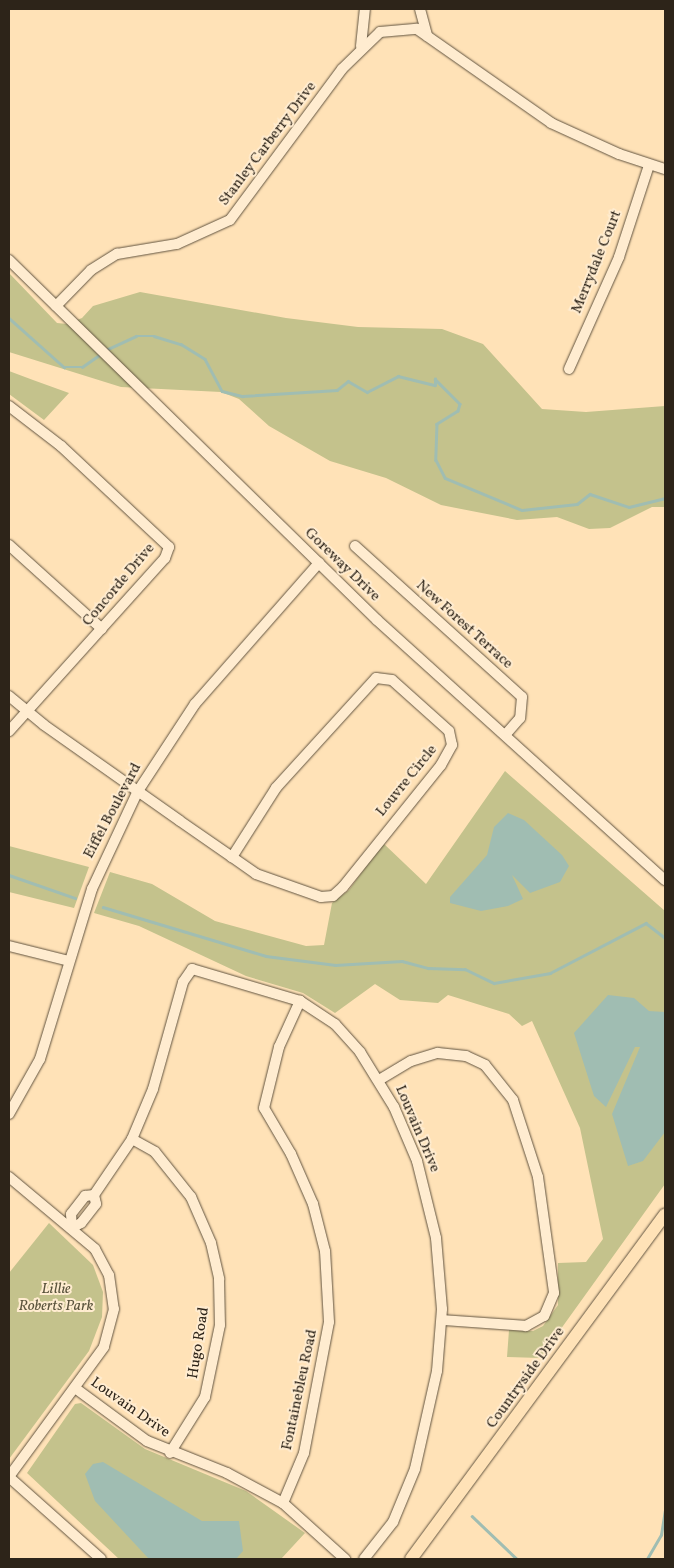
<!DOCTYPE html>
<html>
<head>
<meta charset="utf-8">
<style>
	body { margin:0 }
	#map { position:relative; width:674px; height:1568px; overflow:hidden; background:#ffe2b7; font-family:Vollkorn,serif }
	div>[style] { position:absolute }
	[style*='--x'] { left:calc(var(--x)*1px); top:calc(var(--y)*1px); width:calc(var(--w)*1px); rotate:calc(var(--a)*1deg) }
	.green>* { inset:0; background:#c4c28c }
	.water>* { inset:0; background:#a0bdb2 }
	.stream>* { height:2.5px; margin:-1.25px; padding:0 1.25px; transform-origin:1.25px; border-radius:1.25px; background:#a0bdb2 }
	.roads { filter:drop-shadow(0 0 1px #625440) drop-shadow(0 0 1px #625440) }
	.minor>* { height:10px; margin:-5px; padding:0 5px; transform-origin:5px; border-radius:5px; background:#ffecd0 }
	.major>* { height:12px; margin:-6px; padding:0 6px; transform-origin:6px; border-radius:6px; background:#ffe2b7 }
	span { translate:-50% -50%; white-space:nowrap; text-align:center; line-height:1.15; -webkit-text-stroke:4px #ffecd0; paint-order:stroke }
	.street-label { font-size:15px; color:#2d2419 }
	.park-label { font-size:15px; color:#5a533c; font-style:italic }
	.frame { position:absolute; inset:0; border:10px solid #2d2419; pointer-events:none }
</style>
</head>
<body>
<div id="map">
	<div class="green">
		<div style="clip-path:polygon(9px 273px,57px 323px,67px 324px,82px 318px,93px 306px,140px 292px,286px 318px,358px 327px,442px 329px,483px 344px,542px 409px,586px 412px,665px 406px,665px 507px,652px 507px,610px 528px,589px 529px,557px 517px,517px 520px,441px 505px,386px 478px,330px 461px,269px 426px,239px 399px,221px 392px,121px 387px,9px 352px)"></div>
		<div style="clip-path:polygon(9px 371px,33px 380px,69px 393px,44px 420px,9px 394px)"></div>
		<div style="clip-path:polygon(505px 771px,665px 911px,665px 1184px,540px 1358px,507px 1357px,509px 1330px,533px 1331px,543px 1326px,558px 1305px,558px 1263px,586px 1262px,603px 1239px,580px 1128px,532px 1021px,522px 1026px,509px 1014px,448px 995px,438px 1003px,400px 1000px,375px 984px,335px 1013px,303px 993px,246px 976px,139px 926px,94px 913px,110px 872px,152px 884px,215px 921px,306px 946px,324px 945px,332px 903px,349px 890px,383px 843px,426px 884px)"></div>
		<div style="clip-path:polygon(9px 846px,89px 867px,74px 908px,9px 892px)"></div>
		<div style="clip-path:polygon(49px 1223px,93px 1265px,103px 1292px,102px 1317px,89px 1351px,9px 1459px,9px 1273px)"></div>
		<div style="clip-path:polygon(81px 1403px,145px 1449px,246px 1491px,305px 1533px,281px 1559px,119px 1559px,27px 1473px,75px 1404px)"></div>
	</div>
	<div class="water">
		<div style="clip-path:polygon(508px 813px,524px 820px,562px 855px,569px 866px,560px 882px,530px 893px,512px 875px,523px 899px,508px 906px,481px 911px,450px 903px,450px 897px,487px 855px,494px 827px)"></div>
		<div style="clip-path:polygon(608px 995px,634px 998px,649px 1011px,665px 1012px,665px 1132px,643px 1161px,628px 1166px,612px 1114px,640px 1047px,635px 1047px,606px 1107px,594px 1096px,574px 1033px)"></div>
		<div style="clip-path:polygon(103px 1462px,202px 1521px,239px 1521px,243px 1551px,236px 1559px,149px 1559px,95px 1501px,85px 1474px,93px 1464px)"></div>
	</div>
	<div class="stream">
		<div style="--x:9;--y:318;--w:74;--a:41.7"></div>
		<div style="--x:64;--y:367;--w:18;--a:0"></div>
		<div style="--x:82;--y:367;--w:24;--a:-35"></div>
		<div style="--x:106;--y:350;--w:33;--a:-25"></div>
		<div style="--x:136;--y:336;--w:18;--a:0"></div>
		<div style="--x:154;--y:336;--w:28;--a:17"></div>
		<div style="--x:181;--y:344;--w:28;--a:32"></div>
		<div style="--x:205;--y:359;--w:36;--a:62"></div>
		<div style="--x:222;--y:391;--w:21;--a:14"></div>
		<div style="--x:242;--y:396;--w:95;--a:-3.6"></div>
		<div style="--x:337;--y:390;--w:14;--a:-39"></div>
		<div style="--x:348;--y:381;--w:22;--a:30"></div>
		<div style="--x:367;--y:392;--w:35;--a:-27"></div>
		<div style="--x:398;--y:376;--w:38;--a:14"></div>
		<div style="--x:435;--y:385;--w:6;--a:-90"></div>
		<div style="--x:435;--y:379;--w:35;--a:45"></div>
		<div style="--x:460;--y:404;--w:7;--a:106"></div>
		<div style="--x:458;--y:411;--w:25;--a:148"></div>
		<div style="--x:437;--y:424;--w:36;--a:92"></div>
		<div style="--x:436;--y:460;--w:20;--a:63"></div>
		<div style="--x:445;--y:478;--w:83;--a:22.6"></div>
		<div style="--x:522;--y:510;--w:55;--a:-6.2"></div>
		<div style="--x:577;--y:504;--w:16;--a:-38"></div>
		<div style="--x:590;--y:494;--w:41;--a:18.4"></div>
		<div style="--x:629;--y:507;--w:37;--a:-14"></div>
		<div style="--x:9;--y:875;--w:70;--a:19.2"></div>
		<div style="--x:103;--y:907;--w:170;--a:16.7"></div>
		<div style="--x:266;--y:956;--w:70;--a:7.4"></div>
		<div style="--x:335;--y:965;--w:67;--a:-3.4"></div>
		<div style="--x:402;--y:961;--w:27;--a:15"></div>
		<div style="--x:428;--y:968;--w:37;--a:2"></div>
		<div style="--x:465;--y:969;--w:32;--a:26"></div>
		<div style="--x:494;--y:983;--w:57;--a:-10.1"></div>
		<div style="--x:550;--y:973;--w:108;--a:-27.5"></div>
		<div style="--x:646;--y:923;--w:24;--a:38"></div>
		<div style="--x:472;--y:1516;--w:62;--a:43.7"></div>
		<div style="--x:647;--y:1559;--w:28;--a:-60"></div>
		<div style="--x:661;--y:1535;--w:24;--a:-81"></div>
	</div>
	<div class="roads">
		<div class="minor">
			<div style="--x:420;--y:9;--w:28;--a:75"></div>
			<div style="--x:361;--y:46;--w:37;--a:-84"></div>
			<div style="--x:9;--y:260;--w:515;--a:44.37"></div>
			<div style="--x:377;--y:620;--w:388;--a:42.1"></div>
			<div style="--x:56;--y:306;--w:50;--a:-45.8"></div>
			<div style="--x:91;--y:270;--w:31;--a:-32"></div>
			<div style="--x:117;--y:254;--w:61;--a:-9.5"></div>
			<div style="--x:177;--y:244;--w:58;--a:-24.4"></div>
			<div style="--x:230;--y:220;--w:188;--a:-53.4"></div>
			<div style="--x:342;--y:69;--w:53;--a:-44.2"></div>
			<div style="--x:380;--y:32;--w:37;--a:-5"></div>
			<div style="--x:417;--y:29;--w:164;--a:35"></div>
			<div style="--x:551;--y:123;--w:75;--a:24.5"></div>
			<div style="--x:619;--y:154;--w:48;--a:18.1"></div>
			<div style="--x:569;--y:369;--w:123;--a:-65.9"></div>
			<div style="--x:619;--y:257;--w:97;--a:-71.9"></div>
			<div style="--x:9;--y:406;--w:66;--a:37.6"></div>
			<div style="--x:61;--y:446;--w:148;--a:43.1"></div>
			<div style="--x:169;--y:547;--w:12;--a:110"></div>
			<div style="--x:165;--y:558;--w:233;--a:132"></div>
			<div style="--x:9;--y:545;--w:125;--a:42.1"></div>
			<div style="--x:355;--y:546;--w:225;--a:42.1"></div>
			<div style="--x:522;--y:697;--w:21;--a:95"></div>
			<div style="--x:520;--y:718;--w:20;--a:131"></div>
			<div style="--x:9;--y:696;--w:45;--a:39.6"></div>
			<div style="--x:44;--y:725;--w:166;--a:35.2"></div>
			<div style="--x:180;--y:821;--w:63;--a:34.7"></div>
			<div style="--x:232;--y:857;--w:29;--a:35"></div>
			<div style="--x:256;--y:874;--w:69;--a:19.5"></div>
			<div style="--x:321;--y:897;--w:12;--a:-5"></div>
			<div style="--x:333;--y:896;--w:13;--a:-42"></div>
			<div style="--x:343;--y:887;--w:156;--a:-51.2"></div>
			<div style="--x:441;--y:765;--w:23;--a:-61"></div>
			<div style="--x:452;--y:745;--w:14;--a:-102"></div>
			<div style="--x:449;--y:731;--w:76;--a:-138.2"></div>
			<div style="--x:392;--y:680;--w:16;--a:-173"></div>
			<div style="--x:376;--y:678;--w:149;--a:132.3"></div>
			<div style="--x:276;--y:788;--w:82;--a:122.5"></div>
			<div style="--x:9;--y:946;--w:62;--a:14"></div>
			<div style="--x:379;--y:1080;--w:37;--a:-31"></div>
			<div style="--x:411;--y:1061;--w:28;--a:-17"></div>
			<div style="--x:438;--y:1053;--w:28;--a:6"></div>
			<div style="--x:466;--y:1056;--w:21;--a:25"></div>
			<div style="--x:485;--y:1065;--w:45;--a:51.3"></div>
			<div style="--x:513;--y:1100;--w:81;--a:72"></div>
			<div style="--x:538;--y:1177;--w:117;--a:82.1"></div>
			<div style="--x:554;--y:1293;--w:25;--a:113"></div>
			<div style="--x:544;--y:1316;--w:21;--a:151"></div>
			<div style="--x:526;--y:1326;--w:84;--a:-175.9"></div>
			<div style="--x:9;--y:1114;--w:63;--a:-60.6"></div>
			<div style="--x:40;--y:1059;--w:178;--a:-73"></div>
			<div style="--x:92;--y:889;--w:108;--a:-64.9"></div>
			<div style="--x:138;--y:791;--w:104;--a:-56.8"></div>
			<div style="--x:195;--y:704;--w:188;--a:-48.7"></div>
			<div style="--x:132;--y:1139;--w:26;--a:29"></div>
			<div style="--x:155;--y:1152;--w:58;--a:51.3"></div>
			<div style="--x:191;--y:1197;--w:50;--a:66.5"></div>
			<div style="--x:211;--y:1243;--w:37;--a:77"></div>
			<div style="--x:219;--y:1279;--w:46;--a:88.8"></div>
			<div style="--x:220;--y:1325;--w:74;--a:101.8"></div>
			<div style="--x:205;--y:1397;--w:66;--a:122"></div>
			<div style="--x:9;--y:1177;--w:112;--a:39.9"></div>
			<div style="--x:95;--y:1249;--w:30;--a:62"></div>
			<div style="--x:109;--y:1275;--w:34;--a:82"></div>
			<div style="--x:114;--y:1309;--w:39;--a:105"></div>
			<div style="--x:104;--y:1347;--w:161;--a:126.2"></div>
			<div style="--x:94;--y:1195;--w:9;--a:77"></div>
			<div style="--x:96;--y:1204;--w:24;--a:128"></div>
			<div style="--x:81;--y:1223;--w:10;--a:151"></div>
			<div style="--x:72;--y:1228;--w:14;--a:-94"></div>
			<div style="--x:71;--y:1214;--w:23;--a:-52"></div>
			<div style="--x:85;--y:1196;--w:9;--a:-6"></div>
			<div style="--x:94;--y:1195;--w:68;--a:-55.8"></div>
			<div style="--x:132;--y:1139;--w:54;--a:-67.2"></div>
			<div style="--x:153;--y:1089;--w:111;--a:-74.3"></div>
			<div style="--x:183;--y:982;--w:16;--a:-55"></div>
			<div style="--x:192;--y:969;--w:113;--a:16.5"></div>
			<div style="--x:300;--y:1001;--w:42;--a:33.3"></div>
			<div style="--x:335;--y:1024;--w:38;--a:48"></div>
			<div style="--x:360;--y:1052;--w:65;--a:58.3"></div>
			<div style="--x:394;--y:1107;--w:59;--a:66.9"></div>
			<div style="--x:417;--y:1161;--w:79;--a:76.1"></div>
			<div style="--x:436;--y:1238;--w:71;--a:85.2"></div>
			<div style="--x:442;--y:1309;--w:62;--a:94.6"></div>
			<div style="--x:437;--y:1371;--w:100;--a:102.7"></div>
			<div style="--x:415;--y:1469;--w:57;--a:112.5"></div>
			<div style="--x:393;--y:1522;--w:47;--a:128.1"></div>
			<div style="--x:75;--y:1388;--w:89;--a:36.4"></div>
			<div style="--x:147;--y:1441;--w:86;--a:21.8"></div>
			<div style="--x:227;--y:1473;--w:64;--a:28.2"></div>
			<div style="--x:283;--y:1503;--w:84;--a:42.1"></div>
			<div style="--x:9;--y:1477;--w:123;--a:41.7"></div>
			<div style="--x:283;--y:1503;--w:54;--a:-67.2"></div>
			<div style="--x:304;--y:1453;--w:133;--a:-79.2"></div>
			<div style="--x:329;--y:1322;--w:71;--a:-93.2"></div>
			<div style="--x:325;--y:1251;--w:49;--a:-104.3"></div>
			<div style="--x:313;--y:1204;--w:55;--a:-113.7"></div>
			<div style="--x:291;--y:1154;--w:53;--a:-120.4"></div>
			<div style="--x:264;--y:1108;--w:63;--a:-76.2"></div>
			<div style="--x:279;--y:1047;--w:51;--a:-65.5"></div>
		</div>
		<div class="major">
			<div style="--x:411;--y:1559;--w:428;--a:-53.6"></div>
		</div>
	</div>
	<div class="street-label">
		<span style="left:268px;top:144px;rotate:-53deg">Stanley Carberry Drive</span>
		<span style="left:597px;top:262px;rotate:-68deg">Merrydale Court</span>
		<span style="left:342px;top:565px;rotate:44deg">Goreway Drive</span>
		<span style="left:119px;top:585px;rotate:-50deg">Concorde Drive</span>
		<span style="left:464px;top:625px;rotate:42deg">New Forest Terrace</span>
		<span style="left:407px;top:781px;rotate:-51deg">Louvre Circle</span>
		<span style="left:113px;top:811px;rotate:-62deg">Eiffel Boulevard</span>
		<span style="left:417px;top:1129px;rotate:67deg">Louvain Drive</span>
		<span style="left:199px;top:1343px;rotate:-81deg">Hugo Road</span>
		<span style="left:526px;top:1378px;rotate:-54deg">Countryside Drive</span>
		<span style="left:300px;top:1390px;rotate:-78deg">Fontainebleu Road</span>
		<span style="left:130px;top:1408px;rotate:35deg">Louvain Drive</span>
	</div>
	<div class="park-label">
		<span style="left:56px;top:1298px">Lillie<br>Roberts Park</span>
	</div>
	<div class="frame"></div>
</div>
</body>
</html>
